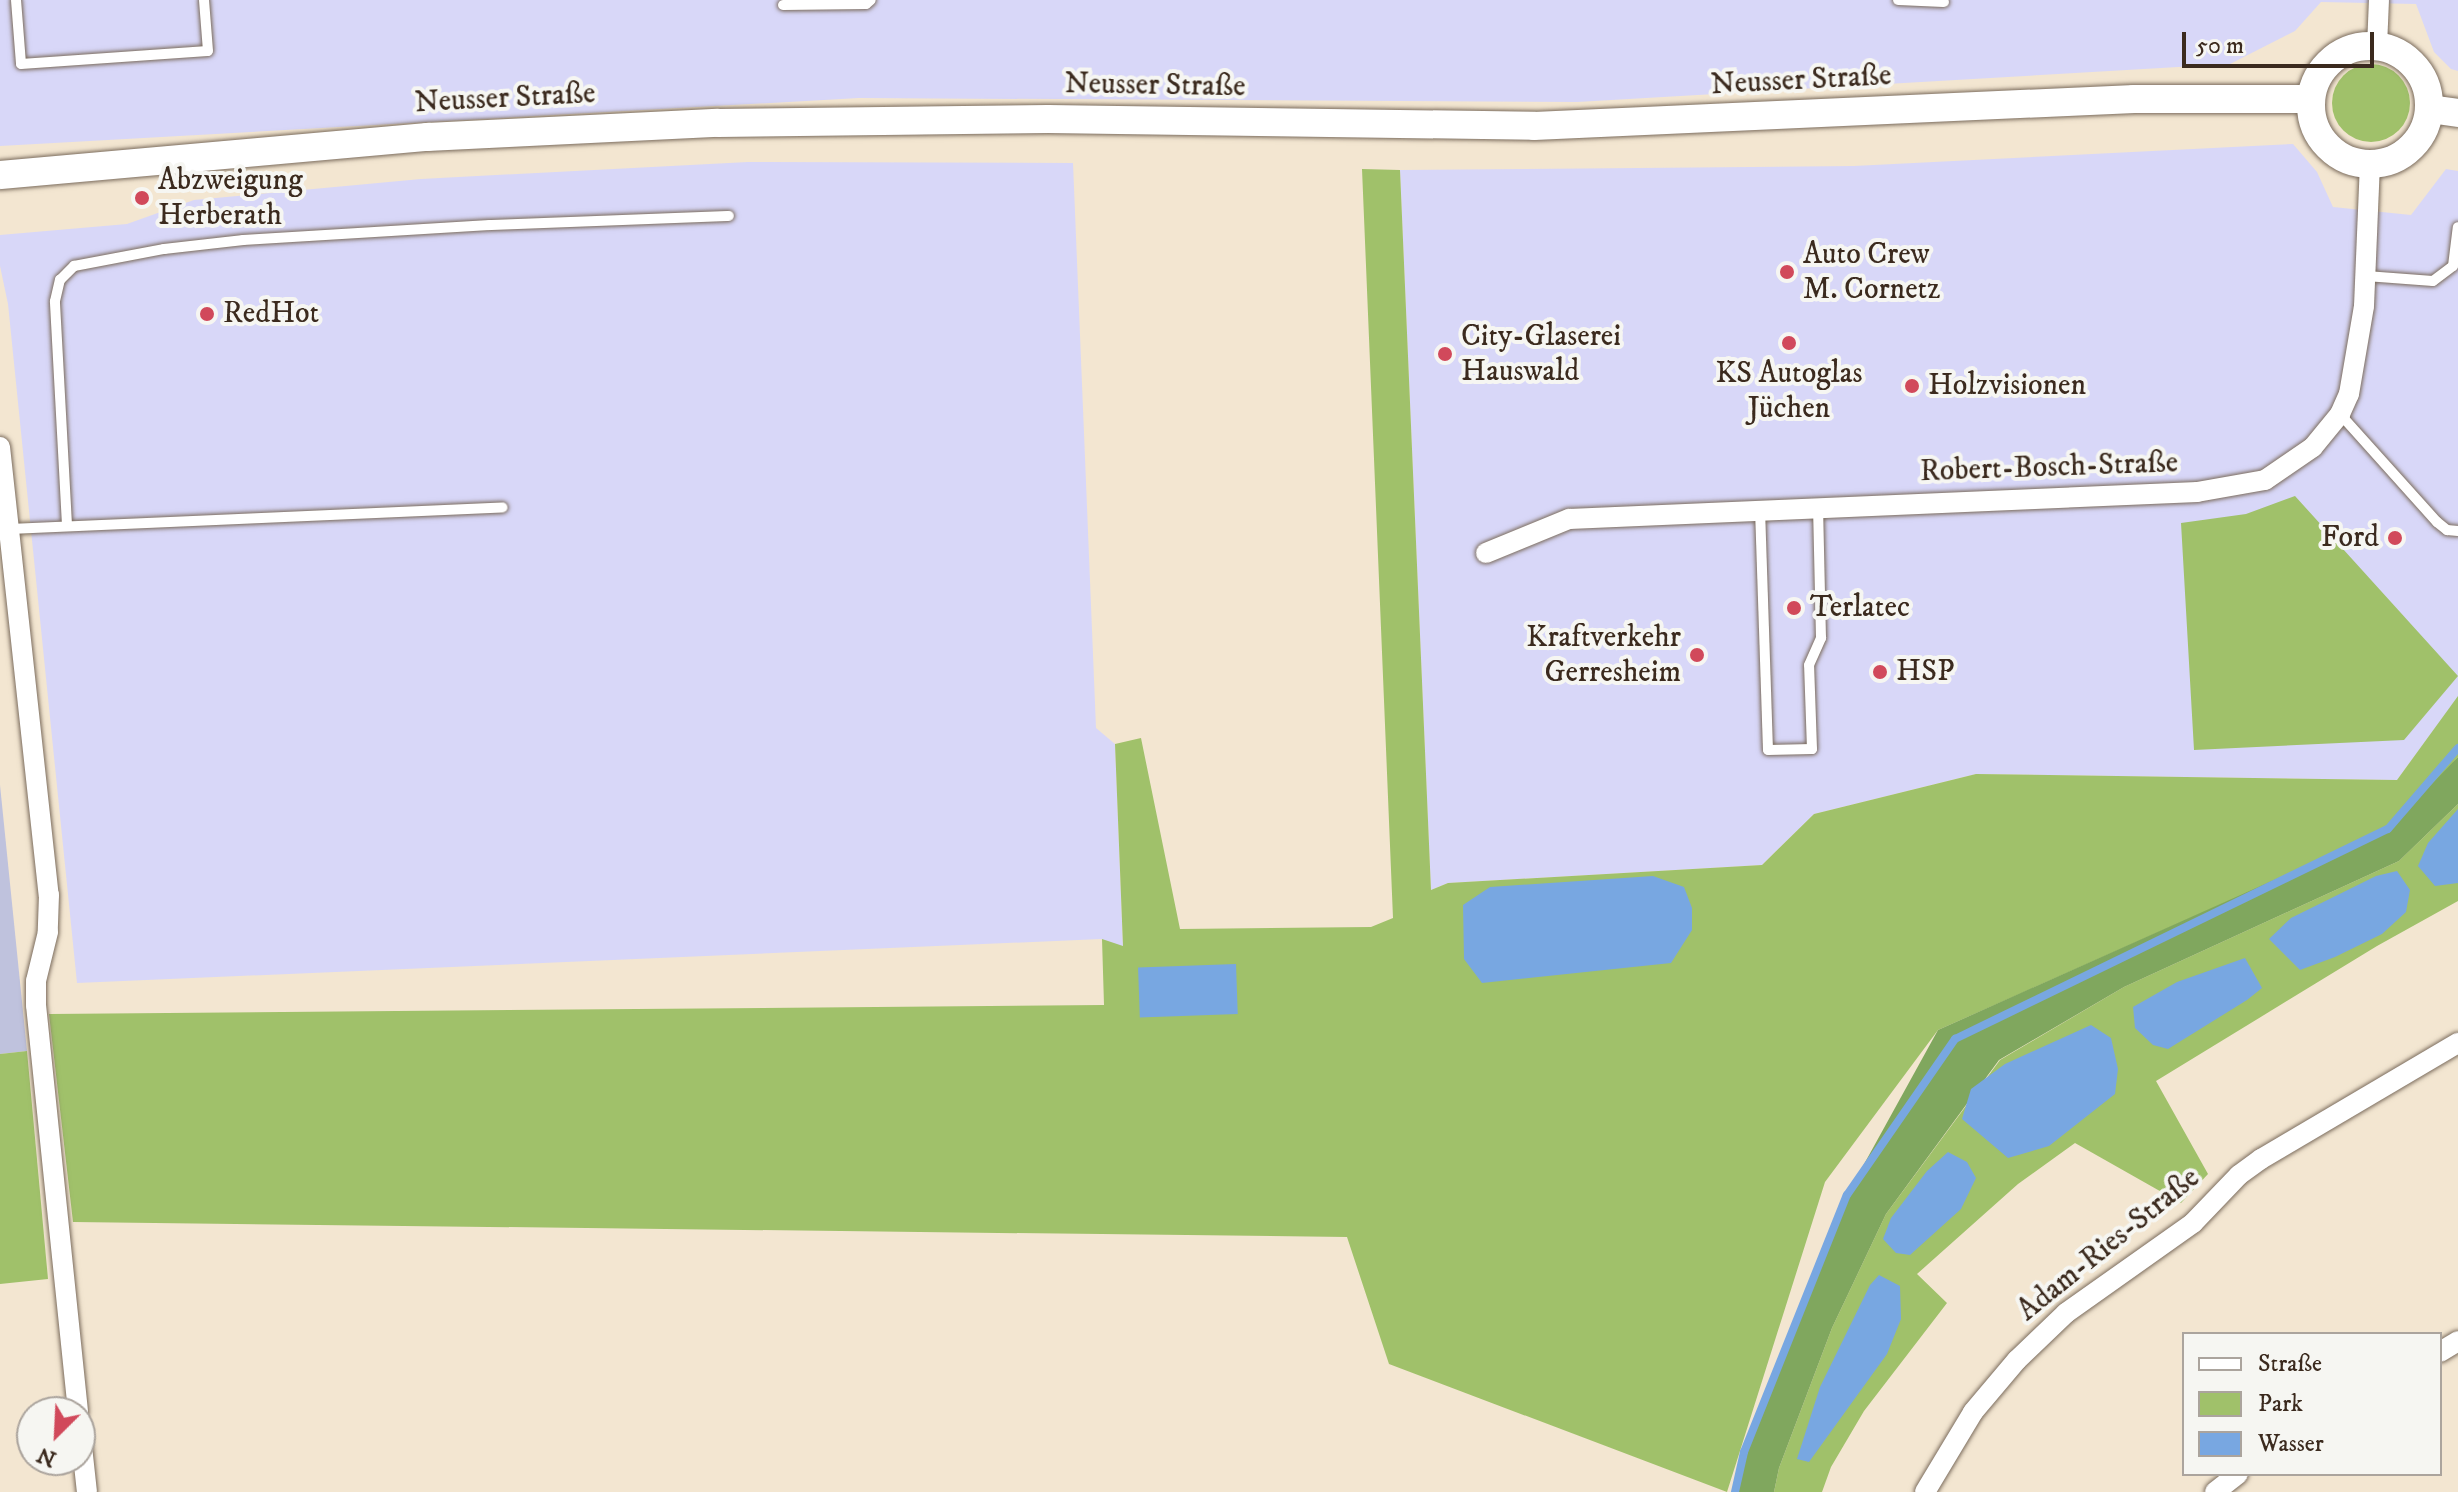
<!DOCTYPE html>
<html>
<head>
<meta charset="utf-8">
<style>
	body { margin:0 }
	#map { position:relative; width:2458px; height:1492px; overflow:hidden; background:#f3e6d1; font-family:"IM FELL DW Pica",serif }
	div>[style] { position:absolute }
	[style*='--x'] { left:calc(var(--x)*1px); top:calc(var(--y)*1px); width:calc(var(--w)*1px); rotate:calc(var(--a)*1deg) }
	.built>* { inset:0; background:#d8d7f8 }
	.industrial>* { inset:0; background:#bfc2dd }
	.green>* { inset:0; background:#a0c16a }
	.round { border-radius:50% }
	.forest>* { inset:0; background:#80a75e }
	.water>* { inset:0; background:#78a7e1; transform-origin:0 0 }
	.stream>* { height:8px; margin:-4px; padding:0 4px; transform-origin:4px; border-radius:4px; background:#78a7e1 }
	.roads { filter:drop-shadow(0 0 2px #7b6c5d) drop-shadow(0 0 2px #7b6c5d) }
	.service>* { height:10px; margin:-5px; padding:0 5px; transform-origin:5px; border-radius:5px; background:#fff }
	.minor>* { height:20px; margin:-10px; padding:0 10px; transform-origin:10px; border-radius:10px; background:#fff }
	.secondary>* { height:28px; margin:-14px; padding:0 14px; transform-origin:14px; border-radius:14px; background:#fff }
	.secondary>.ring { margin:-14px; padding:0; box-sizing:content-box; background:none; border:28px solid #fff; border-radius:50% }
	.dots>* { width:22px; height:22px; translate:-50% -50%; box-sizing:border-box; border:4px solid #f6f6f2; border-radius:50% }
	span { translate:-50% -50%; white-space:nowrap; text-align:center; line-height:1.15; -webkit-text-stroke:8px #f6f6f2; paint-order:stroke }
	.street-label { font-size:30px; color:#3b2a1e }
	.poi-label { font-size:30px; color:#3b2a1e }
	.left { translate:0 -50%; text-align:left }
	.right { translate:-100% -50%; text-align:right }
	.legend { position:absolute; left:2182px; top:1332px; width:260px; height:144px; box-sizing:border-box; background:#f6f6f2; border:2px solid #aba49d; margin:0; padding:10px 14px; list-style:none; font-size:24px; color:#3b2a1e }
	.legend li { display:flex; align-items:center; gap:16px; height:40px }
	.legend b { width:40px; border:2px solid #aba49d }
	.north { position:absolute; left:16px; top:1396px; width:80px; height:80px; box-sizing:border-box; background:#f6f6f2; border:2px solid #aba49d; border-radius:50%; rotate:204deg; font-size:22px; font-weight:700; line-height:32px; text-align:center; color:#3b2a1e }
	.north::after { content:''; display:block; margin:auto; width:28px; height:36px; background:#d1495b; clip-path:polygon(50% 0,100% 100%,50% 72%,0 100%) }
	.scale { position:absolute; left:2182px; top:32px; width:192px; height:36px; box-sizing:border-box; border:4px solid #3b2a1e; border-top:0; padding-left:10px; font-size:24px; line-height:28px; white-space:nowrap; color:#3b2a1e; -webkit-text-stroke:6px #f6f6f2; paint-order:stroke }
</style>
</head>
<body>
<div id="map">
	<div class="built">
		<div style="clip-path:polygon(0 0,2458px 0,2458px 71px,2451px 69px,2434px 52px,2416px 4px,2321px 2px,2295px 31px,2230px 64px,1577px 102px,859px 98px,0 146px)"></div>
		<div style="clip-path:polygon(2293px 144px,2317px 172px,2333px 207px,2411px 215px,2446px 169px,2458px 171px,2458px 697px,2397px 780px,1976px 774px,1814px 814px,1762px 865px,1448px 883px,1431px 890px,1400px 170px,1854px 166px)"></div>
		<div style="clip-path:polygon(748px 162px,1073px 163px,1096px 728px,1115px 744px,1123px 947px,1101px 939px,77px 983px,8px 304px,0 266px,0 235px,127px 224px,194px 200px,421px 179px)"></div>
	</div>
	<div class="industrial">
		<div style="clip-path:polygon(0 785px,27px 1051px,0 1054px)"></div>
	</div>
	<div class="green">
		<div class="round" style="left:2332px;top:64px;width:78px;height:78px"></div>
		<div style="clip-path:polygon(1362px 169px,1400px 170px,1431px 890px,1448px 883px,1762px 865px,1814px 814px,1976px 774px,2397px 780px,2458px 696px,2458px 757px,2398px 826px,1938px 1030px,1825px 1182px,1727px 1492px,1389px 1364px,1347px 1237px,73px 1222px,49px 1014px,1104px 1005px,1102px 939px,1123px 946px,1115px 744px,1141px 738px,1180px 929px,1371px 927px,1393px 918px)"></div>
		<div style="clip-path:polygon(2295px 496px,2458px 676px,2404px 740px,2194px 750px,2181px 523px,2246px 514px)"></div>
		<div style="clip-path:polygon(2458px 804px,2458px 901px,2377px 946px,2156px 1081px,2208px 1174px,2181px 1203px,2075px 1143px,2018px 1184px,1917px 1274px,1947px 1303px,1864px 1411px,1831px 1467px,1822px 1492px,1774px 1492px,1779px 1468px,1832px 1328px,1886px 1214px,2000px 1060px,2124px 987px,2399px 861px)"></div>
		<div style="clip-path:polygon(27px 1051px,48px 1279px,0 1284px,0 1054px)"></div>
	</div>
	<div class="forest">
		<div style="clip-path:polygon(2458px 757px,2458px 804px,2399px 861px,2124px 987px,1999px 1060px,1886px 1214px,1832px 1328px,1779px 1468px,1774px 1492px,1735px 1492px,1744px 1452px,1847px 1195px,1938px 1030px,2388px 829px)"></div>
	</div>
	<div class="water">
		<div style="clip-path:polygon(2458px 809px,2458px 883px,2435px 886px,2418px 866px,2428px 843px)"></div>
		<div style="clip-path:polygon(2397px 871px,2410px 890px,2406px 912px,2382px 934px,2335px 957px,2300px 970px,2269px 939px,2291px 918px,2376px 876px)"></div>
		<div style="clip-path:polygon(1653px 876px,1684px 887px,1692px 908px,1692px 930px,1671px 963px,1482px 983px,1464px 959px,1463px 905px,1490px 887px)"></div>
		<div style="clip-path:polygon(2245px 958px,2262px 988px,2247px 1000px,2168px 1049px,2153px 1045px,2135px 1028px,2133px 1007px,2177px 982px)"></div>
		<div style="left:1236px;top:964px;width:50px;height:98px;rotate:88deg"></div>
		<div style="clip-path:polygon(2091px 1025px,2111px 1038px,2118px 1069px,2115px 1094px,2049px 1146px,2008px 1158px,1962px 1119px,1971px 1089px,2005px 1064px)"></div>
		<div style="clip-path:polygon(1948px 1152px,1967px 1162px,1976px 1178px,1961px 1209px,1910px 1255px,1896px 1253px,1883px 1239px,1891px 1218px,1927px 1171px)"></div>
		<div style="clip-path:polygon(1879px 1275px,1900px 1286px,1901px 1319px,1887px 1354px,1809px 1462px,1797px 1459px,1820px 1387px,1870px 1285px)"></div>
	</div>
	<div class="stream">
		<div style="--x:1735;--y:1492;--w:41;--a:-77.3"></div>
		<div style="--x:1744;--y:1452;--w:277;--a:-68.2"></div>
		<div style="--x:1847;--y:1195;--w:190;--a:-55.3"></div>
		<div style="--x:1955;--y:1039;--w:481;--a:-25.9"></div>
		<div style="--x:2388;--y:829;--w:107;--a:-49.2"></div>
	</div>
	<div class="roads">
		<div class="service">
			<div style="--x:16;--y:0;--w:64;--a:85.5"></div>
			<div style="--x:21;--y:64;--w:187;--a:-4"></div>
			<div style="--x:208;--y:51;--w:51;--a:-94.5"></div>
			<div style="--x:1898;--y:0;--w:46;--a:2.5"></div>
			<div style="--x:783;--y:5;--w:83;--a:-0.7"></div>
			<div style="--x:866;--y:4;--w:6;--a:-39"></div>
			<div style="--x:2366;--y:276;--w:67;--a:4.3"></div>
			<div style="--x:2433;--y:281;--w:25;--a:-37"></div>
			<div style="--x:2453;--y:266;--w:39;--a:-83"></div>
			<div style="--x:2340;--y:414;--w:145;--a:48.1"></div>
			<div style="--x:2437;--y:522;--w:13;--a:39"></div>
			<div style="--x:2447;--y:530;--w:11;--a:5"></div>
			<div style="--x:1760;--y:509;--w:241;--a:88.1"></div>
			<div style="--x:1768;--y:750;--w:44;--a:-1.3"></div>
			<div style="--x:1812;--y:749;--w:84;--a:-92"></div>
			<div style="--x:1809;--y:665;--w:30;--a:-66"></div>
			<div style="--x:1821;--y:638;--w:132;--a:-91.3"></div>
			<div style="--x:67;--y:525;--w:224;--a:-93.1"></div>
			<div style="--x:55;--y:301;--w:22;--a:-77"></div>
			<div style="--x:60;--y:280;--w:20;--a:-45"></div>
			<div style="--x:74;--y:266;--w:92;--a:-10.7"></div>
			<div style="--x:164;--y:249;--w:80;--a:-6.5"></div>
			<div style="--x:243;--y:240;--w:247;--a:-3.5"></div>
			<div style="--x:490;--y:225;--w:239;--a:-2.2"></div>
			<div style="--x:9;--y:529;--w:494;--a:-2.5"></div>
		</div>
		<div class="minor">
			<div style="--x:2377;--y:47;--w:47;--a:-87.6"></div>
			<div style="--x:0;--y:447;--w:451;--a:83.8"></div>
			<div style="--x:49;--y:895;--w:37;--a:92"></div>
			<div style="--x:48;--y:932;--w:50;--a:103.8"></div>
			<div style="--x:36;--y:981;--w:24;--a:90"></div>
			<div style="--x:36;--y:1005;--w:409;--a:84.1"></div>
			<div style="--x:1486;--y:553;--w:90;--a:-22.3"></div>
			<div style="--x:1569;--y:519;--w:629;--a:-2.46"></div>
			<div style="--x:2197;--y:492;--w:69;--a:-10"></div>
			<div style="--x:2265;--y:480;--w:58;--a:-34.5"></div>
			<div style="--x:2313;--y:447;--w:43;--a:-50.7"></div>
			<div style="--x:2340;--y:414;--w:22;--a:-66"></div>
			<div style="--x:2349;--y:394;--w:89;--a:-80.3"></div>
			<div style="--x:2364;--y:306;--w:142;--a:-87.6"></div>
			<div style="--x:2440;--y:1352;--w:21;--a:-31"></div>
			<div style="--x:80;--y:1428;--w:64;--a:83.8"></div>
			<div style="--x:1925;--y:1492;--w:93;--a:-59"></div>
			<div style="--x:1973;--y:1412;--w:68;--a:-49.8"></div>
			<div style="--x:2017;--y:1360;--w:68;--a:-43.8"></div>
			<div style="--x:2066;--y:1313;--w:156;--a:-35.3"></div>
			<div style="--x:2193;--y:1223;--w:66;--a:-46.2"></div>
			<div style="--x:2239;--y:1175;--w:27;--a:-36"></div>
			<div style="--x:2261;--y:1159;--w:229;--a:-30.5"></div>
			<div style="--x:2215;--y:1492;--w:29;--a:-38"></div>
		</div>
		<div class="secondary">
			<div class="ring" style="left:2311px;top:46px;width:90px;height:90px"></div>
			<div style="--x:2430;--y:109;--w:28;--a:8"></div>
			<div style="--x:0;--y:175;--w:429;--a:-5.1"></div>
			<div style="--x:427;--y:137;--w:291;--a:-2.8"></div>
			<div style="--x:718;--y:123;--w:330;--a:-0.7"></div>
			<div style="--x:1048;--y:119;--w:486;--a:0.8"></div>
			<div style="--x:1534;--y:126;--w:601;--a:-2.58"></div>
			<div style="--x:2134;--y:99;--w:177;--a:0"></div>
		</div>
	</div>
	<div class="dots">
		<div style="left:142px;top:198px;background:#d1495b"></div>
		<div style="left:1787px;top:272px;background:#d1495b"></div>
		<div style="left:207px;top:314px;background:#d1495b"></div>
		<div style="left:1789px;top:343px;background:#d1495b"></div>
		<div style="left:1445px;top:354px;background:#d1495b"></div>
		<div style="left:1912px;top:386px;background:#d1495b"></div>
		<div style="left:2395px;top:538px;background:#d1495b"></div>
		<div style="left:1794px;top:608px;background:#d1495b"></div>
		<div style="left:1697px;top:655px;background:#d1495b"></div>
		<div style="left:1880px;top:672px;background:#d1495b"></div>
	</div>
	<div class="street-label">
		<span style="left:1801px;top:81px;rotate:-3deg">Neusser Straße</span>
		<span style="left:1155px;top:86px;rotate:1deg">Neusser Straße</span>
		<span style="left:505px;top:99px;rotate:-3deg">Neusser Straße</span>
		<span style="left:2049px;top:468px;rotate:-2deg">Robert-Bosch-Straße</span>
		<span style="left:2109px;top:1245px;rotate:-39deg">Adam-Ries-Straße</span>
	</div>
	<div class="poi-label">
		<span class="left" style="left:158px;top:198px">Abzweigung<br>Herberath</span>
		<span class="left" style="left:1803px;top:272px">Auto Crew<br>M. Cornetz</span>
		<span class="left" style="left:223px;top:314px">RedHot</span>
		<span class="left" style="left:1461px;top:354px">City-Glaserei<br>Hauswald</span>
		<span style="left:1789px;top:391px">KS Autoglas<br>Jüchen</span>
		<span class="left" style="left:1928px;top:386px">Holzvisionen</span>
		<span class="right" style="left:2379px;top:538px">Ford</span>
		<span class="left" style="left:1810px;top:608px">Terlatec</span>
		<span class="right" style="left:1681px;top:655px">Kraftverkehr<br>Gerresheim</span>
		<span class="left" style="left:1896px;top:672px">HSP</span>
	</div>
	<ul class="legend">
	<li><b style="height:10px;background:#fff"></b>Straße</li>
	<li><b style="height:22px;background:#a0c16a"></b>Park</li>
	<li><b style="height:22px;background:#78a7e1"></b>Wasser</li>
	</ul>
	<div class="north">N</div>
	<div class="scale">50 m</div>
</div>
</body>
</html>
